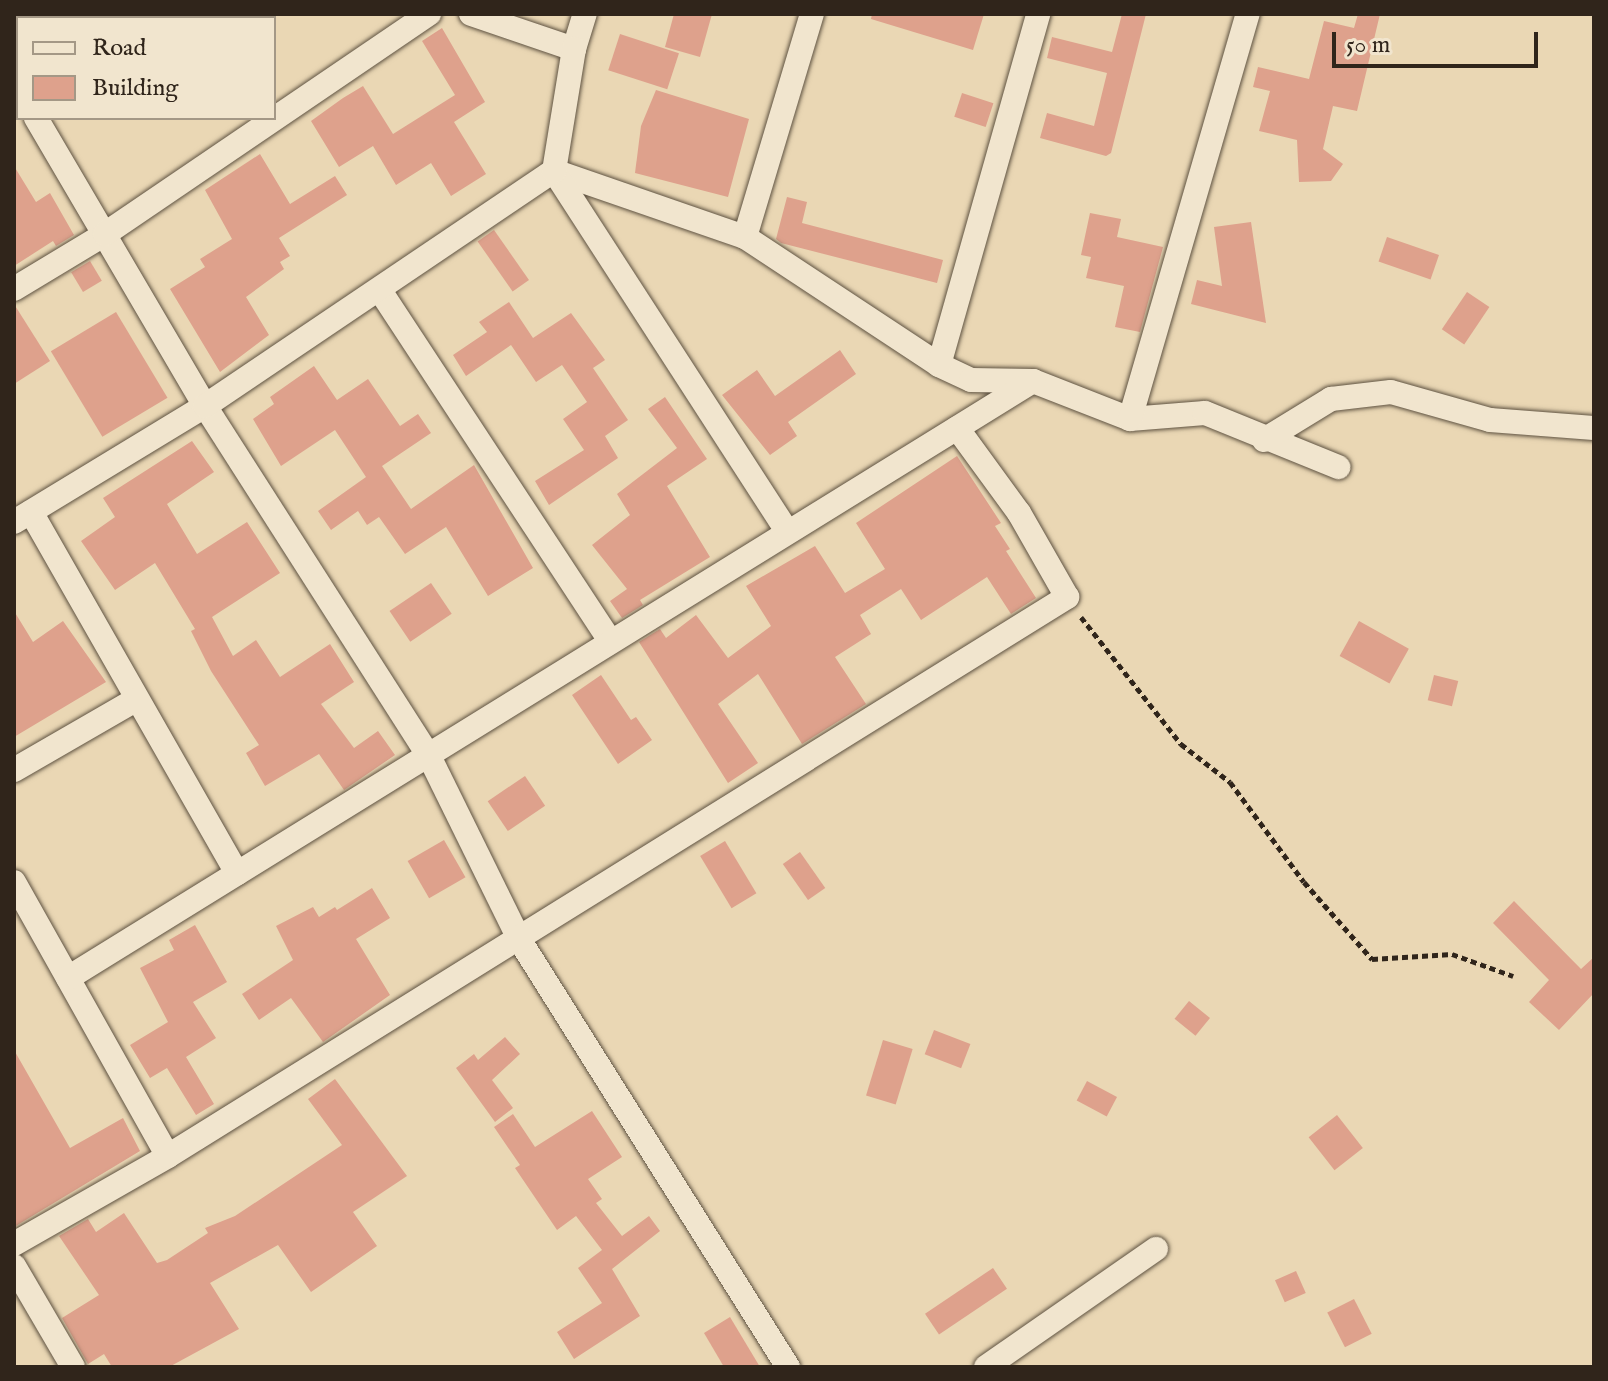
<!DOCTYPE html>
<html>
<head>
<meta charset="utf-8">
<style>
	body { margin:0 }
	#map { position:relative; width:1608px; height:1381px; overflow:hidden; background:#ead7b4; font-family:"IM FELL English",serif }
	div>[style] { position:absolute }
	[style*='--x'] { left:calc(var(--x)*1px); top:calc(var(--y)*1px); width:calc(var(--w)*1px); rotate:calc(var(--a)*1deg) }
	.building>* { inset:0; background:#dea18c; transform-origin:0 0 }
	.path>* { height:5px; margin-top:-2.5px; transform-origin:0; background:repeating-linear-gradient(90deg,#30251b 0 6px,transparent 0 10px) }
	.roads { filter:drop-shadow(0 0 2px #5e5241) drop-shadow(0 0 2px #5e5241) }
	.street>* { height:24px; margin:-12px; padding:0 12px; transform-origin:12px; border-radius:12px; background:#f1e5ce }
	span { translate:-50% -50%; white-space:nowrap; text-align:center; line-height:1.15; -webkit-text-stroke:7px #f1e5ce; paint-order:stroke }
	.frame { position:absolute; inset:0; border:16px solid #30251b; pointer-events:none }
	.legend { position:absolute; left:16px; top:16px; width:260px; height:104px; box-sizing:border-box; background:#f1e5ce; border:2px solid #a49886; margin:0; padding:10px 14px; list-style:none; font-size:24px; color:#30251b }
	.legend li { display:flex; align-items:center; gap:16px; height:40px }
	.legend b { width:40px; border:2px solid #a49886 }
	.scale { position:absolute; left:1332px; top:32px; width:206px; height:36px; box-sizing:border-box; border:4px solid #30251b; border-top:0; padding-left:10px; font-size:24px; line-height:28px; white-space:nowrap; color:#30251b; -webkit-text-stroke:6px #f1e5ce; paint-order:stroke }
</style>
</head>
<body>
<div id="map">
	<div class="building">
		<div style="clip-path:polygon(674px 14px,712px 14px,700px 57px,665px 47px)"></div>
		<div style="clip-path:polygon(872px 14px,984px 14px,973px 50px,871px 19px)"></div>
		<div style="clip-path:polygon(1122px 14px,1146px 14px,1111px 153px,1106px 156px,1040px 138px,1047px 113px,1094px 126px,1107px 73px,1047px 58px,1052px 37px,1112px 52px)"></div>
		<div style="clip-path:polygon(1358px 14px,1380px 14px,1357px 111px,1333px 106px,1323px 149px,1343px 164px,1331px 181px,1299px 182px,1297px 140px,1259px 131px,1270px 91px,1253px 87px,1258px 67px,1309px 79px,1324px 21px,1354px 28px)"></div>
		<div style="clip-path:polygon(442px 28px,485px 102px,454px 122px,486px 174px,451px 196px,431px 163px,396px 185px,373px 146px,339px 167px,311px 121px,343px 98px,363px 86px,393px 134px,455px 95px,422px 41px)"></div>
		<div style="left:620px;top:34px;width:62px;height:38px;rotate:18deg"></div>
		<div style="clip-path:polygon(656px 90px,749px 119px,728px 197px,635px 173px,641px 126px)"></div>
		<div style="left:962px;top:93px;width:33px;height:25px;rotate:18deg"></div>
		<div style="clip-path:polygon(260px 154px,290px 204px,335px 176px,347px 195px,279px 238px,290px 256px,280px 262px,284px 269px,246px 297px,269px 335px,220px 372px,170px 289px,205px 267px,200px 259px,232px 239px,205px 190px)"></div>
		<div style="clip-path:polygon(14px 166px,36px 202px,50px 193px,74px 235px,56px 246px,53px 241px,14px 266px)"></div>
		<div style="clip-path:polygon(787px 197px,807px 202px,802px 223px,943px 260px,937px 283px,781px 243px,776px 239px)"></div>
		<div style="clip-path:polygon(1090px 213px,1121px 219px,1117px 237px,1163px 247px,1140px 332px,1115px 327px,1124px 286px,1086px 278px,1091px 257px,1081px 255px)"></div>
		<div style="clip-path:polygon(1251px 222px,1266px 323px,1191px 304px,1197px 280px,1222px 286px,1214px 227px)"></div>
		<div style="left:494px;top:230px;width:61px;height:20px;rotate:55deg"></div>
		<div style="left:1387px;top:237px;width:55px;height:26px;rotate:19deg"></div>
		<div style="left:90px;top:261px;width:23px;height:22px;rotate:59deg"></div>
		<div style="left:1467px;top:292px;width:27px;height:45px;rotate:34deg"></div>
		<div style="clip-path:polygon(509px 302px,533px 338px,571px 313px,605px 360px,593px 368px,628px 420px,605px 436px,618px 458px,549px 505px,535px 481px,584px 450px,563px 419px,587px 402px,562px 365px,536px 382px,511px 345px,466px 376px,453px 355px,487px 332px,479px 322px)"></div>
		<div style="clip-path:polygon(14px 304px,50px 361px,14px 384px)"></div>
		<div style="left:116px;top:312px;width:100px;height:76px;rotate:59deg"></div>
		<div style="clip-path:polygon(840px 350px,856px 374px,788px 422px,797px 436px,770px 455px,722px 395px,757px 370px,775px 396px)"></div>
		<div style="clip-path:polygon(314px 366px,337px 400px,368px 379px,400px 426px,418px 414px,431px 433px,382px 466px,411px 509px,474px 465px,533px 568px,488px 596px,446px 527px,405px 554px,379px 517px,367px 525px,358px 511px,331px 530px,318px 511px,366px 477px,335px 430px,281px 466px,253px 419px,274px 404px,270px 397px)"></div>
		<div style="clip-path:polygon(665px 397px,707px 459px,667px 486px,710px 557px,640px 600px,643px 605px,622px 618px,610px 601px,627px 589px,592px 545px,630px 515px,617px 494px,677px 448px,648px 409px)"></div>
		<div style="clip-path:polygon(192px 441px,214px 472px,167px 504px,197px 554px,247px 522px,280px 573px,212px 617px,233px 656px,256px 640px,280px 677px,330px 644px,354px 682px,321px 704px,354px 748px,378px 731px,395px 755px,344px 790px,319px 754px,265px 786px,246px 753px,259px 745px,211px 671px,191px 631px,195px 629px,155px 563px,115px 590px,81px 541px,115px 517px,103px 498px)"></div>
		<div style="clip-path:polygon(957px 456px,1001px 523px,995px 526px,1010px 549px,1006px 551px,1036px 598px,1011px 614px,987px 577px,921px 620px,901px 589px,860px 615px,871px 634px,835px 657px,866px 704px,802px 744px,758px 674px,718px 704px,758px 763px,728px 783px,639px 642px,660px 629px,666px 638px,696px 615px,728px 658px,771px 626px,746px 586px,815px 546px,845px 593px,885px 569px,856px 523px)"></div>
		<div style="left:431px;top:583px;width:37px;height:50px;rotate:56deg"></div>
		<div style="clip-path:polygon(14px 611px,33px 642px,63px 621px,106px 682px,14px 737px)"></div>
		<div style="left:1359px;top:621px;width:57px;height:40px;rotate:29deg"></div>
		<div style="clip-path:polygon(601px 675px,631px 720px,636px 717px,652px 740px,618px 764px,572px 695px)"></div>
		<div style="left:1434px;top:675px;width:25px;height:26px;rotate:14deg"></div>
		<div style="left:525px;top:776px;width:36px;height:45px;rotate:56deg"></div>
		<div style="left:444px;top:840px;width:43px;height:42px;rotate:60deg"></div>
		<div style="left:725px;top:841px;width:61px;height:29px;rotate:59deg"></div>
		<div style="left:800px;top:852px;width:44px;height:21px;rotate:55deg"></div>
		<div style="clip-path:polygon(372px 888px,390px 918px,356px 939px,390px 995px,323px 1042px,291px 998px,259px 1020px,242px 994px,293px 960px,276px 926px,313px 907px,319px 917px,335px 907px,337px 910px)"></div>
		<div style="clip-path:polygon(1514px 901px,1581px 969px,1594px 957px,1594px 993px,1559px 1030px,1529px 1002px,1549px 980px,1493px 923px)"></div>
		<div style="clip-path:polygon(195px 925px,227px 982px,193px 1002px,216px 1038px,186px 1057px,214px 1104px,196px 1115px,167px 1068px,150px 1078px,130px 1045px,168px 1022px,140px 968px,174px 950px,169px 940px)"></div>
		<div style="left:1189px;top:1001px;width:27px;height:23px;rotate:39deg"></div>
		<div style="left:934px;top:1030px;width:39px;height:26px;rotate:21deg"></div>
		<div style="clip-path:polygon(505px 1037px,520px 1054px,492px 1080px,513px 1108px,495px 1122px,456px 1068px,474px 1054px,478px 1060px)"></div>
		<div style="left:883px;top:1040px;width:31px;height:58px;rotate:17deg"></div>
		<div style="clip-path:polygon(14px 1050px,70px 1148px,123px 1118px,140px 1151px,14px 1227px)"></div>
		<div style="clip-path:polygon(335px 1079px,407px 1176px,353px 1212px,377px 1246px,311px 1292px,278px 1245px,210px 1283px,239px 1329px,169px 1367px,112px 1367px,104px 1354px,88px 1364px,62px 1318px,99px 1295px,59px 1236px,88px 1219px,96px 1232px,124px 1213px,157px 1263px,167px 1260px,208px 1233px,205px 1228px,235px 1216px,342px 1145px,308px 1099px)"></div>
		<div style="left:1087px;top:1081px;width:34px;height:22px;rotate:28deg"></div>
		<div style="clip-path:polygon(592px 1111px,622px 1157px,588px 1179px,602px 1199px,596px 1203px,622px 1236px,649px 1216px,660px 1231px,612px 1269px,640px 1316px,574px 1359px,557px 1332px,602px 1303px,578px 1268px,602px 1250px,576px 1216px,557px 1230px,515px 1168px,520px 1165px,494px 1127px,513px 1114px,535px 1147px)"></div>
		<div style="left:1337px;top:1115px;width:42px;height:36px;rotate:52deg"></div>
		<div style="left:993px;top:1268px;width:25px;height:82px;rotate:56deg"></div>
		<div style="left:1296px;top:1271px;width:24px;height:23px;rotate:66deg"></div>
		<div style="left:1354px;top:1299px;width:39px;height:30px;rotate:63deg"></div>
		<div style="clip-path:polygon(730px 1317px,760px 1367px,724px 1367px,704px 1333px)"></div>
	</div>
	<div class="path">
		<div style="--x:1081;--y:617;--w:162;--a:51.8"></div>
		<div style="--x:1181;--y:744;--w:62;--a:37.8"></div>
		<div style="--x:1230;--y:782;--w:124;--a:53.5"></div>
		<div style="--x:1304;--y:882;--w:103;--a:48.6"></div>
		<div style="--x:1372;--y:959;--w:80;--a:-3.6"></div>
		<div style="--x:1452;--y:954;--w:65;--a:19.8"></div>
	</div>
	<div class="roads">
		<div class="street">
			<div style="--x:471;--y:14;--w:109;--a:18.8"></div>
			<div style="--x:574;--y:49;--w:37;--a:-73"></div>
			<div style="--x:14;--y:81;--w:7;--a:56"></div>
			<div style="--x:36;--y:118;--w:334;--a:59.6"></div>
			<div style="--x:205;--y:406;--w:418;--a:57.4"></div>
			<div style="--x:430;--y:758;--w:202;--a:63.8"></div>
			<div style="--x:519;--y:939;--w:506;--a:57.85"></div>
			<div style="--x:554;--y:171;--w:202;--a:19.1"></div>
			<div style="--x:745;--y:237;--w:233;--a:-73.3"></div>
			<div style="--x:554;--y:171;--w:427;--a:57.1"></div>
			<div style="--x:745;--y:237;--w:232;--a:33.4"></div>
			<div style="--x:939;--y:365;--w:35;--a:25"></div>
			<div style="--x:971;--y:380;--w:62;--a:0.9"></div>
			<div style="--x:1033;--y:381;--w:104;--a:21.4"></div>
			<div style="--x:1130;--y:419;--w:75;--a:-4.6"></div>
			<div style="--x:1205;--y:413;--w:144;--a:22.1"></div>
			<div style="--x:14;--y:289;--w:106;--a:-31.1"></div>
			<div style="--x:105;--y:234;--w:392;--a:-34.2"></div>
			<div style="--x:381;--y:292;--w:417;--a:56.7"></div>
			<div style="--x:939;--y:365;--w:365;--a:-74.2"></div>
			<div style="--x:1130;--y:419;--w:422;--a:-73.8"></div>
			<div style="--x:1264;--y:440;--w:79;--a:-31.5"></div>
			<div style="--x:1331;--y:399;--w:60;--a:-6.7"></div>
			<div style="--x:1391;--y:392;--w:103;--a:15.8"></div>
			<div style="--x:1490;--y:420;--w:104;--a:4.4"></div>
			<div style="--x:31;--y:512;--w:416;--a:60.3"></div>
			<div style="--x:14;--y:522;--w:223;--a:-31.3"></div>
			<div style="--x:205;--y:406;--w:421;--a:-34"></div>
			<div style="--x:554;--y:171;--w:124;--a:-80.7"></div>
			<div style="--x:14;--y:770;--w:140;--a:-30"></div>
			<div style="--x:14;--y:882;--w:314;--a:60.7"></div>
			<div style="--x:68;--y:978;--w:1135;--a:-31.74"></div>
			<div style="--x:14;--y:1244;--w:177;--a:-29.7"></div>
			<div style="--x:168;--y:1156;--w:1059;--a:-31.87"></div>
			<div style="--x:1067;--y:597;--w:97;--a:-119.7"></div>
			<div style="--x:1019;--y:513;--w:105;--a:-126.1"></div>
			<div style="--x:14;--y:1266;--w:117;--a:59.7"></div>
			<div style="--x:986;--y:1367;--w:207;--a:-34.8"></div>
		</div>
	</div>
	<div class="frame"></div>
	<ul class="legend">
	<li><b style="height:10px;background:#f1e5ce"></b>Road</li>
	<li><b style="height:22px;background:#dea18c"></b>Building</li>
	</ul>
	<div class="scale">50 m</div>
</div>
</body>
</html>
